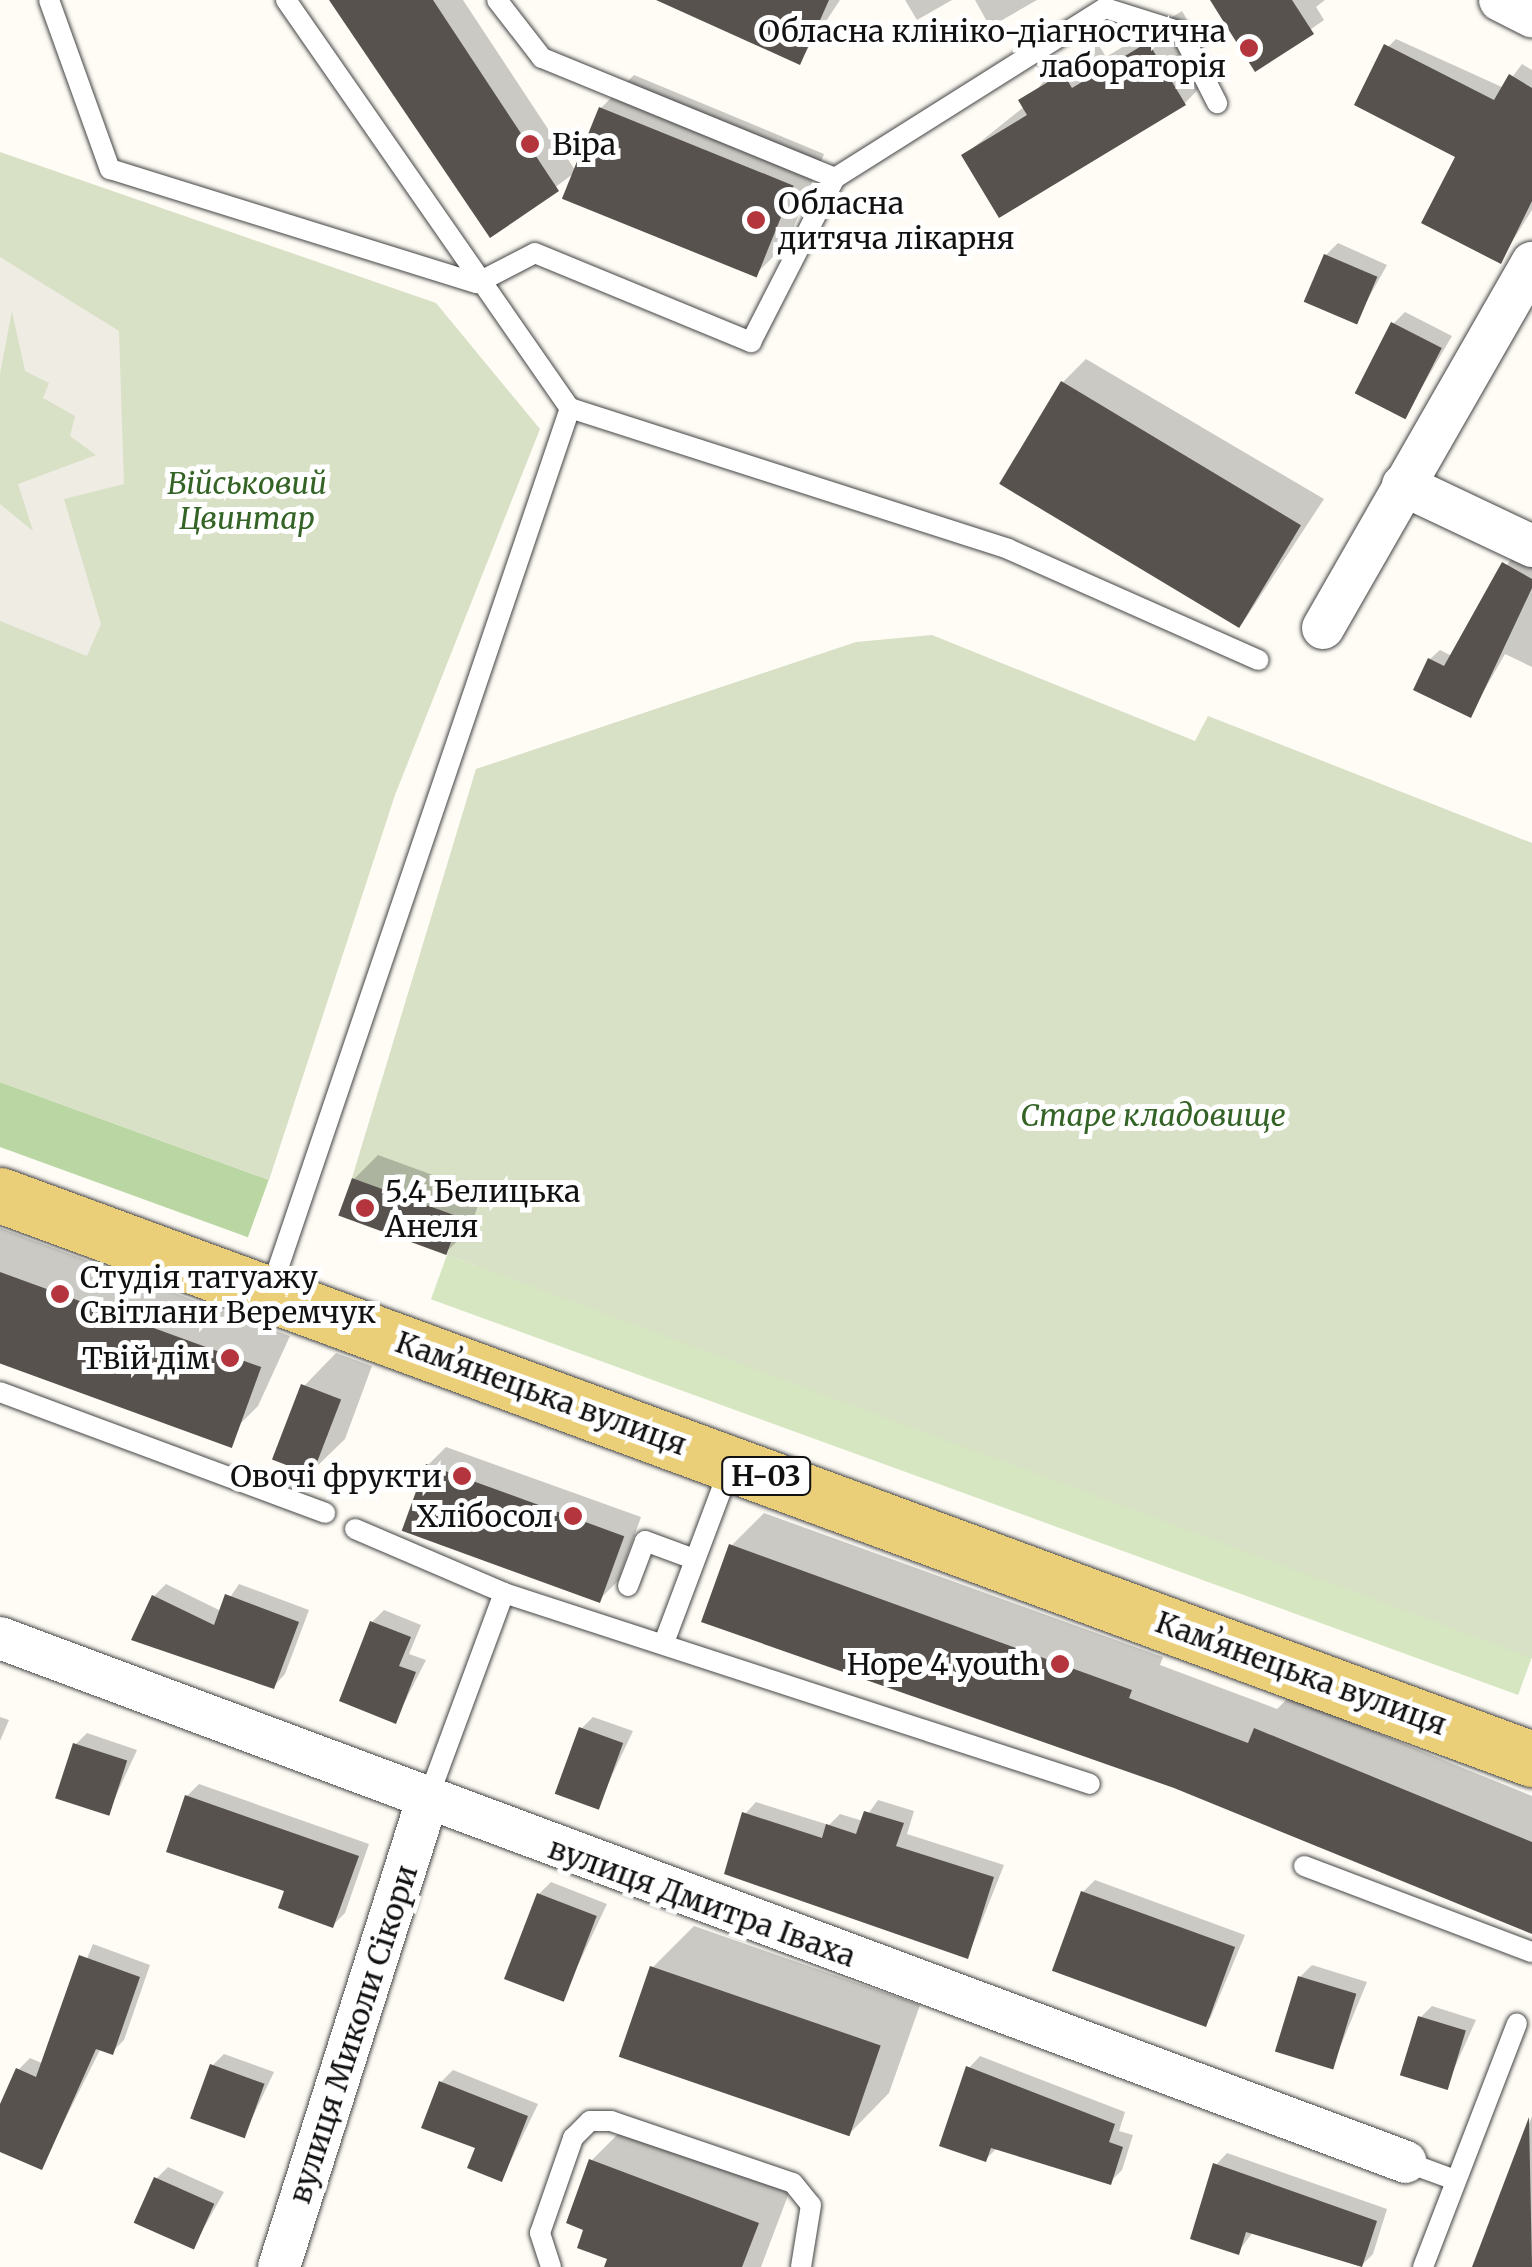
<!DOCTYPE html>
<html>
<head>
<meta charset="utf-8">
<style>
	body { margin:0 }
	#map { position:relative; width:1532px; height:2267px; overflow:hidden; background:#fefcf5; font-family:Merriweather,serif }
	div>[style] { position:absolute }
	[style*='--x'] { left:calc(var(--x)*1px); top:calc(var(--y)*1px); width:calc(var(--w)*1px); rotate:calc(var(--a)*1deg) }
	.green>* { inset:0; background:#d5e6c1; transform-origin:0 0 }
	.forest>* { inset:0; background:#bad6a2; transform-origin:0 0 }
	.cemetery>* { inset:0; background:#d8e0c6 }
	.plaza>* { inset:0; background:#efece3 }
	.shadow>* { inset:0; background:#0003 }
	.building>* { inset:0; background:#58524e; transform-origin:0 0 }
	.roads { filter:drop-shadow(0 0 2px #444) drop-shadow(0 0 2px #444) }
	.service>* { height:20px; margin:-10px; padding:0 10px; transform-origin:10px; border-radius:10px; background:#fff }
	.minor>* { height:42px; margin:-21px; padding:0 21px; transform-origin:21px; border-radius:21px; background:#fff }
	.primary>* { height:55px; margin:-27.5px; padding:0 27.5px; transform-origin:27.5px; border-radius:27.5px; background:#ebce78 }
	.dots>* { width:28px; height:28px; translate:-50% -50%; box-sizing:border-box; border:5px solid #fff; border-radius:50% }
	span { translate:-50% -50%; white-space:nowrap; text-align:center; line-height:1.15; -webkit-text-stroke:10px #fff; paint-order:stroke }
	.shield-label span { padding:2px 8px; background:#fff; border:2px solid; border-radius:8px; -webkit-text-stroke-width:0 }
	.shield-label { font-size:28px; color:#111; font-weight:700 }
	.poi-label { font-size:30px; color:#111 }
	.right { translate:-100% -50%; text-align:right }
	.left { translate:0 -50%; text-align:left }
	.park-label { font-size:30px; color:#346326; font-style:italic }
	.street-label { font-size:30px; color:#111 }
</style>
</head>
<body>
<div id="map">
	<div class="green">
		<div style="left:447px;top:1255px;width:1157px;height:47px;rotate:20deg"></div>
	</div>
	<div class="forest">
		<div style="left:0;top:1082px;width:286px;height:61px;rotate:20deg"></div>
	</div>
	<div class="cemetery">
		<div style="clip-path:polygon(0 152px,436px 303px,540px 429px,395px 795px,269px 1180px,0 1082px)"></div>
		<div style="clip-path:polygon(932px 635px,1195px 741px,1208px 716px,1532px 843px,1532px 1658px,447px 1255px,459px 1217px,352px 1178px,476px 769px,856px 642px)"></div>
	</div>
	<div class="plaza">
		<div style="clip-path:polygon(0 257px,119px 331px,124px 484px,64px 499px,101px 624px,87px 656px,0 621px,0 504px,33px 531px,18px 484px,96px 455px,70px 436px,75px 416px,43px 398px,49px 383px,25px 371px,12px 311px,0 374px)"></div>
	</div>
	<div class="shadow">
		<div style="clip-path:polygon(332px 0,463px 0,575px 170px,601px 108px,634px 75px,824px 154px,787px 243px,754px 276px,573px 174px,491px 235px)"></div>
		<div style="clip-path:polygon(662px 0,840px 0,799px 62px)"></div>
		<div style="clip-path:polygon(905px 0,952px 0,917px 20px)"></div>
		<div style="clip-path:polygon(975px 0,1037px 0,990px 27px)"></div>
		<div style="clip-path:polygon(1226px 0,1325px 0,1316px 7px,1324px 20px,1256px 68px)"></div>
		<div style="clip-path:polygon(1182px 11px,1217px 70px,1185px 103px,1000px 214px,964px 155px,1025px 106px,1054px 67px,1097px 42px,1106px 57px)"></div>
		<div style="clip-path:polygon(1396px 39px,1504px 88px,1522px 64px,1532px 70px,1532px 210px,1500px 261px,1458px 156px,1384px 51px)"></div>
		<div style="clip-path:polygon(1338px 243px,1387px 265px,1355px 322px,1326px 255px)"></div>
		<div style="clip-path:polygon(1405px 312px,1452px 336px,1405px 416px,1393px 324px)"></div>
		<div style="clip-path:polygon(1086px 359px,1324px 499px,1242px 624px,1063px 382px)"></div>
		<div style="clip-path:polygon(1514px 554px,1532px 564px,1532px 667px,1505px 654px,1470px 715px,1430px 659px,1440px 650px,1452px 656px)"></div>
		<div style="clip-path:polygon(378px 1155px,482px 1193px,470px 1229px,446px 1252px,354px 1179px)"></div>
		<div style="clip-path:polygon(0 1228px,290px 1336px,258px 1406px,225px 1439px,0 1356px)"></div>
		<div style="clip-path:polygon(336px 1353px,372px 1366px,345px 1439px,312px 1471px,304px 1386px)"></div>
		<div style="clip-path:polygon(446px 1447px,641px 1517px,618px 1581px,600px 1599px,428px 1465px)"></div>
		<div style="clip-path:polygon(764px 1513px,1163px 1657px,1160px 1665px,1277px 1709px,1289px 1697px,1532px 1796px,1532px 1931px,731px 1546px)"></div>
		<div style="clip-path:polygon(166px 1584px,221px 1611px,239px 1584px,309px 1610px,285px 1674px,274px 1686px,154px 1596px)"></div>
		<div style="clip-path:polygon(384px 1610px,421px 1625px,409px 1654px,426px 1660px,395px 1721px,372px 1622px)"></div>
		<div style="clip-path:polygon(0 1717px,9px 1720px,0 1741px)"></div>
		<div style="clip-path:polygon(593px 1717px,633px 1731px,597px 1807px,581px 1729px)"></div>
		<div style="clip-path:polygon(87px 1733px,137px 1750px,108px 1813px,75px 1745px)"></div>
		<div style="clip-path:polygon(199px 1784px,369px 1844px,345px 1913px,333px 1925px,287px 1890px,187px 1796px)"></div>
		<div style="clip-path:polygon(878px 1800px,914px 1811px,907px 1834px,1004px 1865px,968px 1956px,745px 1814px,756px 1802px,829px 1825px,840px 1814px,863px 1821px)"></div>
		<div style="clip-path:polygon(1095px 1880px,1245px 1935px,1210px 2019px,1083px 1892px)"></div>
		<div style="clip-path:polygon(551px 1882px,607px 1904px,562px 1999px,539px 1894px)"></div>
		<div style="clip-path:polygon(694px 1926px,920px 2005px,889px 2093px,848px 2135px,652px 1968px)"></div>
		<div style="clip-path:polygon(93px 1944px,150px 1965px,124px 2040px,112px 2052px,101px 2048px,41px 2167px,0 2149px,0 2110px,18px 2070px,30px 2058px,44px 2064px)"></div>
		<div style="clip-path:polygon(1312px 1965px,1367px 1982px,1332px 2067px,1300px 1977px)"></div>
		<div style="clip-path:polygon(1432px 2006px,1476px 2020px,1446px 2087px,1420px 2018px)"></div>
		<div style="clip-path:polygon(224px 2054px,274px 2072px,244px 2135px,212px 2066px)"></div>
		<div style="clip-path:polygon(980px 2056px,1125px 2112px,1119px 2131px,1133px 2135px,1122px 2170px,1110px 2182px,998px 2147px,985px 2160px,969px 2068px)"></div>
		<div style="clip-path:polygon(453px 2070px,538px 2104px,502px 2179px,441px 2082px)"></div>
		<div style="clip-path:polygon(1532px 2116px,1532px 2267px,1475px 2267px)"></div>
		<div style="clip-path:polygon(624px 2128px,790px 2190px,761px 2267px,607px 2267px,610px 2257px,587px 2228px,591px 2161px)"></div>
		<div style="clip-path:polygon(1227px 2153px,1387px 2209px,1373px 2254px,1361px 2266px,1253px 2232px,1238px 2252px,1216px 2165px)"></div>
		<div style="clip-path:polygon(168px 2167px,224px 2192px,193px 2247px,156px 2179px)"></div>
	</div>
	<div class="building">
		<div style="clip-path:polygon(329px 0,433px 0,559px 191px,490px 238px)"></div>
		<div style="clip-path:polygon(656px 0,829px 0,800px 65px)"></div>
		<div style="clip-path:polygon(1210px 0,1292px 0,1314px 34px,1255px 72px)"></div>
		<div style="clip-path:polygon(1148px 42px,1186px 105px,999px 218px,961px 155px,1027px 115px,1018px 100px,1063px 73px,1072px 88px)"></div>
		<div style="clip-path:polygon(1384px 44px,1494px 100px,1509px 74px,1532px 88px,1532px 201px,1501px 264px,1421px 223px,1455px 157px,1354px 105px)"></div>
		<div style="left:599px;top:107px;width:210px;height:99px;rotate:22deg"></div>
		<div style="left:1324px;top:254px;width:58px;height:52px;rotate:23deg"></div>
		<div style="left:1391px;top:322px;width:57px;height:80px;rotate:27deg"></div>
		<div style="left:1061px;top:381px;width:280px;height:120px;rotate:31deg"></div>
		<div style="clip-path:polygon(1502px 562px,1532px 579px,1532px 588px,1471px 718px,1413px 690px,1428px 658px,1444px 666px)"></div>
		<div style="left:352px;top:1178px;width:115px;height:40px;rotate:20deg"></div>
		<div style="left:0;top:1272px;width:278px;height:86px;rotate:20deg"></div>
		<div style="left:301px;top:1384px;width:43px;height:81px;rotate:21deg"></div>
		<div style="left:426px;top:1464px;width:211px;height:71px;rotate:20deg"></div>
		<div style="clip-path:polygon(729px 1544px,1132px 1690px,1129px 1698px,1248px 1743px,1254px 1728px,1532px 1842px,1532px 1934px,1174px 1788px,701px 1622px)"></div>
		<div style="clip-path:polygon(225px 1594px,299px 1622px,274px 1689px,131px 1640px,152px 1595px,214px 1625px)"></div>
		<div style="clip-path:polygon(370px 1621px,411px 1637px,399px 1666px,416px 1672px,396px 1724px,339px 1701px)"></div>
		<div style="left:579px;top:1727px;width:47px;height:71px;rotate:20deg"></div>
		<div style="left:73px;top:1743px;width:57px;height:58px;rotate:18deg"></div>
		<div style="clip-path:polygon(185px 1795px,359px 1856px,333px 1928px,278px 1908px,284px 1891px,166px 1852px)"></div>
		<div style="clip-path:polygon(864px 1811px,904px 1823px,896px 1846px,994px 1877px,968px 1959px,724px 1874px,742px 1812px,822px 1838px,826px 1824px,856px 1834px)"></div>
		<div style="left:1081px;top:1891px;width:164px;height:85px;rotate:20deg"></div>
		<div style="left:537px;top:1893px;width:64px;height:92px;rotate:21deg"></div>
		<div style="clip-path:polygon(79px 1955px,140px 1977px,113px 2055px,96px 2049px,42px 2170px,0 2152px,0 2104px,16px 2068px,36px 2077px)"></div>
		<div style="left:650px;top:1966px;width:244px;height:96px;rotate:19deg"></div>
		<div style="left:1298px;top:1976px;width:61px;height:79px;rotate:17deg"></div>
		<div style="left:1418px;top:2016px;width:50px;height:62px;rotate:17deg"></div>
		<div style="left:210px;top:2064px;width:58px;height:58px;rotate:20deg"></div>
		<div style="clip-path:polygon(966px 2066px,1115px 2124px,1109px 2142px,1123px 2147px,1111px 2185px,991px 2148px,986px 2162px,939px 2146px)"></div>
		<div style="clip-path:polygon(439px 2081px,528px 2116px,502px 2182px,467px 2168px,475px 2148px,421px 2128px)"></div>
		<div style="clip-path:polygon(1529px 2117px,1532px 2267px,1472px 2267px)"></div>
		<div style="clip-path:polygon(589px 2159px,759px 2223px,742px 2267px,604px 2267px,607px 2259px,577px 2248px,583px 2230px,566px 2223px)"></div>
		<div style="clip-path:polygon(1213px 2163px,1377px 2221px,1362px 2267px,1246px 2232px,1239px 2255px,1190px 2239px)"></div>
		<div style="left:154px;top:2177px;width:66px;height:50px;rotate:24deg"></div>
	</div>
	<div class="roads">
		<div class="service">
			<div style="--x:49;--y:0;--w:180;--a:70.2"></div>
			<div style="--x:110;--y:169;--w:384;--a:17.3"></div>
			<div style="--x:477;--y:283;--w:65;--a:-27.3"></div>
			<div style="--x:535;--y:253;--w:234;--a:22.4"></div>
			<div style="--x:751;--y:342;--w:184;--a:-62.9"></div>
			<div style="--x:835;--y:178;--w:317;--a:-157.7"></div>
			<div style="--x:542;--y:58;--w:73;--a:-127.8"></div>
			<div style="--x:286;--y:0;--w:497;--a:55.2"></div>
			<div style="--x:835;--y:178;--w:319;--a:-32.2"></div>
			<div style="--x:1105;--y:8;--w:80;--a:17.5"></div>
			<div style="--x:1181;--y:32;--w:80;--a:63.1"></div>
			<div style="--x:270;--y:1292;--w:934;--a:-71.25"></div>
			<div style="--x:570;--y:408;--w:460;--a:17.8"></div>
			<div style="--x:1008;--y:549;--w:274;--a:23.9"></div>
			<div style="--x:0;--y:1392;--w:347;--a:20.4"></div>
			<div style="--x:355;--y:1529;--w:162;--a:23.2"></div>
			<div style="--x:504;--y:1593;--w:616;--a:18.05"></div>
			<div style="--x:628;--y:1586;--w:48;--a:-69.3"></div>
			<div style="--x:645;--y:1541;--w:49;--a:20.3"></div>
			<div style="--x:665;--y:1640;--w:188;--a:-69.4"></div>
			<div style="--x:427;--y:1801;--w:222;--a:-69.7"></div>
			<div style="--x:1304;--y:1866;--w:244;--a:20.7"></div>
			<div style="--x:1406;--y:2162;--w:52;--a:20.2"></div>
			<div style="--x:551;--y:2267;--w:36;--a:-108"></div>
			<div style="--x:540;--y:2233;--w:101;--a:-70.8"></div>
			<div style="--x:573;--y:2138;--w:24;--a:-45"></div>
			<div style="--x:590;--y:2121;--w:21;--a:0"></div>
			<div style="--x:611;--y:2121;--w:192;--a:18.8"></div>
			<div style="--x:793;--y:2183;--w:28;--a:51"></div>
			<div style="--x:811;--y:2205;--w:63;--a:99.2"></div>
			<div style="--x:1423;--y:2267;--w:261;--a:-68.9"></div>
		</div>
		<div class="minor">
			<div style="--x:1500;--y:0;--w:36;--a:27"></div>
			<div style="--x:1403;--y:485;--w:143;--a:25.3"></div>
			<div style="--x:1323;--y:628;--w:421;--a:-60.2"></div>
			<div style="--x:0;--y:1638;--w:1500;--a:20.44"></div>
			<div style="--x:279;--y:2267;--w:489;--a:-72.4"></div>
		</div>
		<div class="primary">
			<div style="--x:0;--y:1195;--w:1633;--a:20.21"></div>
		</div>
	</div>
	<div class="dots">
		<div style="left:1249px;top:48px;background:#b4353d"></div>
		<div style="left:530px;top:144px;background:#b4353d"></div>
		<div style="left:756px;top:220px;background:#b4353d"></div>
		<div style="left:365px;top:1208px;background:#b4353d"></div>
		<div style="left:60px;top:1294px;background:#b4353d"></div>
		<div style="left:230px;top:1358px;background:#b4353d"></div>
		<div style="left:462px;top:1476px;background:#b4353d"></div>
		<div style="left:573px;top:1516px;background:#b4353d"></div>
		<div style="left:1060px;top:1664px;background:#b4353d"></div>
	</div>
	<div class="shield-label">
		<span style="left:766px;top:1476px">Н-03</span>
	</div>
	<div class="poi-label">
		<span class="right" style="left:1226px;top:48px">Обласна клініко-діагностична<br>лабораторія</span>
		<span class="left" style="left:552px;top:144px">Віра</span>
		<span class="left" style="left:778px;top:220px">Обласна<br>дитяча лікарня</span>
		<span class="left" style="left:385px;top:1208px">5.4 Белицька<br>Анеля</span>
		<span class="left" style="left:80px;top:1294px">Студія татуажу<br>Світлани Веремчук</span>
		<span class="right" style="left:210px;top:1358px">Твій дім</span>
		<span class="right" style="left:442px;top:1476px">Овочі фрукти</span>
		<span class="right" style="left:553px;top:1516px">Хлібосол</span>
		<span class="right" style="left:1040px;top:1664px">Hope 4 youth</span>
	</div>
	<div class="park-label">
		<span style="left:247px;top:500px">Військовий<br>Цвинтар</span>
		<span style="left:1153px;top:1115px">Старе кладовище</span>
	</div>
	<div class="street-label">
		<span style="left:541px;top:1393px;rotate:20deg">Камʼянецька вулиця</span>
		<span style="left:1301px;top:1673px;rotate:20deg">Камʼянецька вулиця</span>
		<span style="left:702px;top:1902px;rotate:20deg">вулиця Дмитра Іваха</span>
		<span style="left:353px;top:2034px;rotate:-72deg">вулиця Миколи Сікори</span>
	</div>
</div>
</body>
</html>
